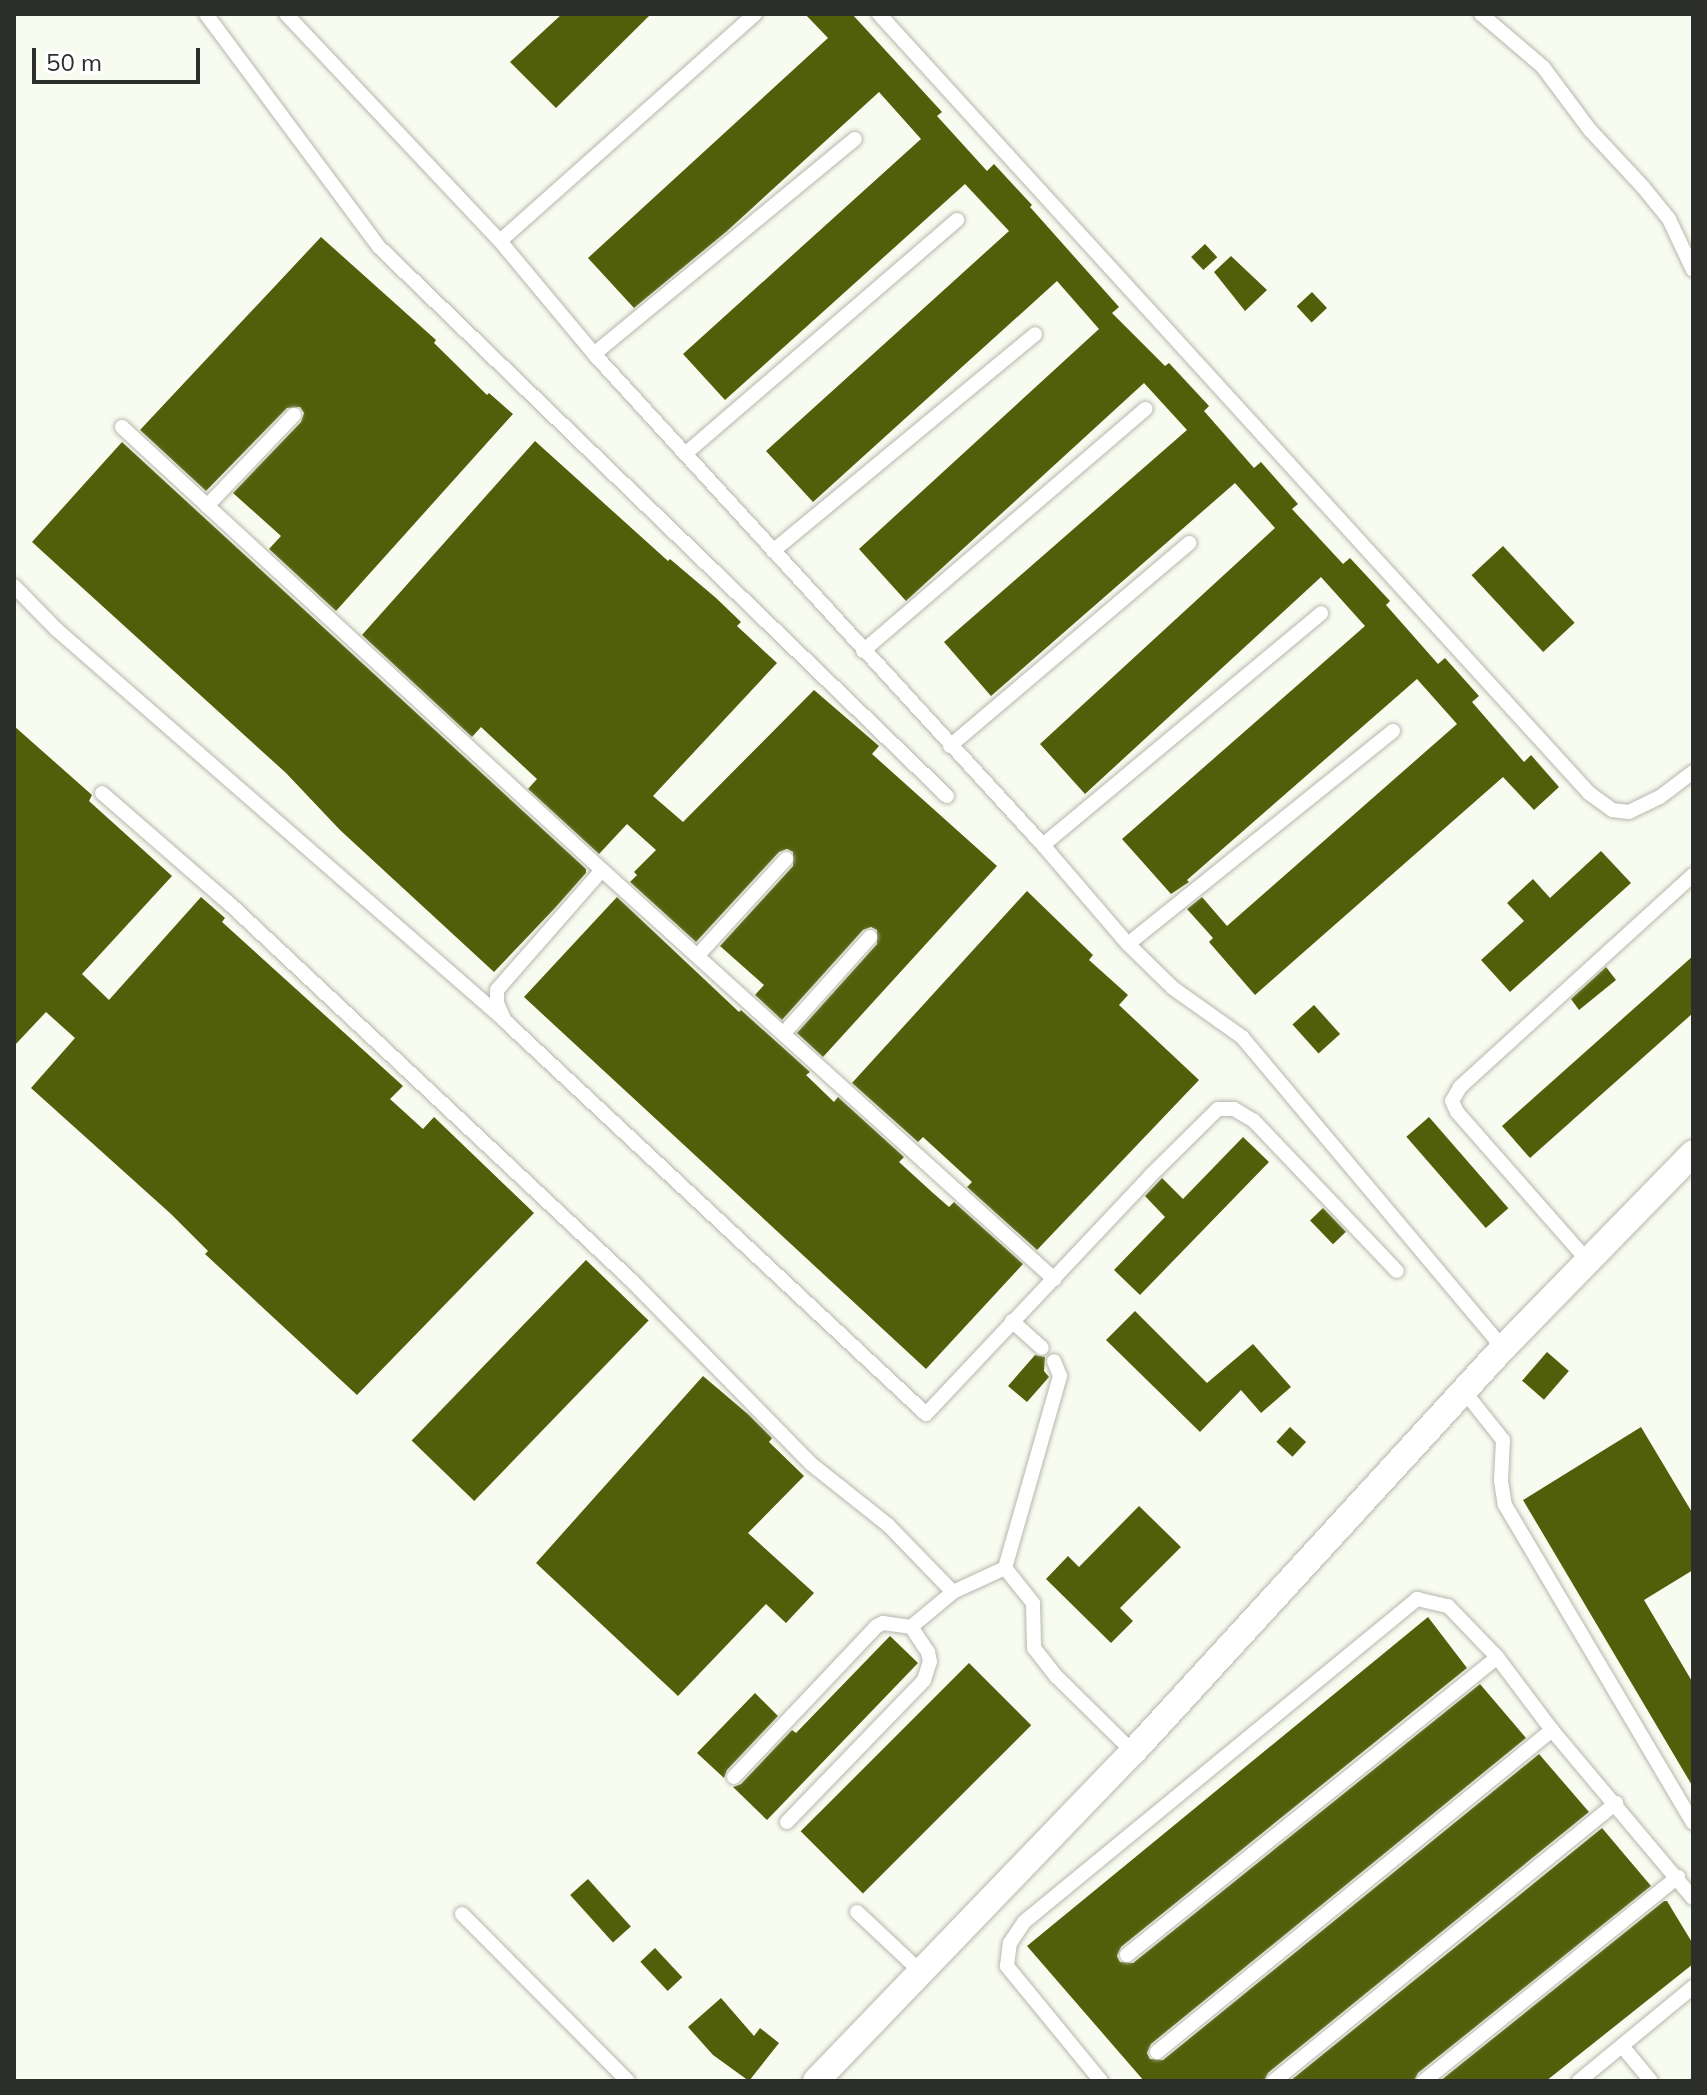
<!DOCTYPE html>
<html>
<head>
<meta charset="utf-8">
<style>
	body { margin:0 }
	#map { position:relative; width:1707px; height:2095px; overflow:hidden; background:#f8fbef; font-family:Mulish,sans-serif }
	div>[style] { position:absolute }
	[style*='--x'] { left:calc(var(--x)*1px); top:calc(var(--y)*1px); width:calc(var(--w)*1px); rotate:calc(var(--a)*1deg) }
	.building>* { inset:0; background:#515f0a; transform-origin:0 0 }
	.roads { filter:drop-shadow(0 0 2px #b4b7ac) drop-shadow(0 0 2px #b4b7ac) }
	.lane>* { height:14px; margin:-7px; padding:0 7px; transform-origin:7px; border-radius:7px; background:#fff }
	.street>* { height:26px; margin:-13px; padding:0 13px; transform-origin:13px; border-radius:13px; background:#fff }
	span { translate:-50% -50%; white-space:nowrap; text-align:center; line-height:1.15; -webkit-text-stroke:8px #fff; paint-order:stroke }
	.frame { position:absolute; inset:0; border:16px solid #2c2e29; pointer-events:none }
	.scale { position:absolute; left:32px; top:48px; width:168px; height:36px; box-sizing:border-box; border:4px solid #2c2e29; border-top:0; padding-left:10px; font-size:24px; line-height:28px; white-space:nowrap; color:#2c2e29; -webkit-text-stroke:6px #fff; paint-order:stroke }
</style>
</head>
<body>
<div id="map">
	<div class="building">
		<div style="clip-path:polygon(562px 14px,651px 14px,556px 108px,510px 62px)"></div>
		<div style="clip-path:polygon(805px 14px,852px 14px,942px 112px,937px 116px,987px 171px,994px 164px,1032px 205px,1030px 207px,1119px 307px,1112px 313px,1165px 366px,1169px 363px,1209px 406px,1204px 411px,1254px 468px,1261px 462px,1298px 504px,1292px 509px,1343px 564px,1350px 558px,1390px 601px,1386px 605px,1438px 664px,1445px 658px,1479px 696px,1472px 702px,1524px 762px,1531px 755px,1559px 787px,1534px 810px,1503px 777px,1255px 995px,1209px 942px,1213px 938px,1187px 909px,1202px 897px,1227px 926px,1457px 724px,1417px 679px,1187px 880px,1189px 882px,1171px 894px,1122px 839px,1365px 626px,1321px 577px,1085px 794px,1040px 744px,1275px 528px,1235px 483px,991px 696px,944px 642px,1187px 430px,1144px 383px,906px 601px,859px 549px,1099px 329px,1057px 281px,813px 502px,766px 451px,1009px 231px,965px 184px,725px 400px,683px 354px,921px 139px,879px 92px,726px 232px,634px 308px,588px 258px,828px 38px)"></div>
		<div style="clip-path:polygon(321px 237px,436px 340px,434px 343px,487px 395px,489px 393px,513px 414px,336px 611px,269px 549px,281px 536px,233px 493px,301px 422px,304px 413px,300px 407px,287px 408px,206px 491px,140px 430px)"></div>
		<div style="left:1205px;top:244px;width:18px;height:19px;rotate:47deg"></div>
		<div style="clip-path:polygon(1231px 256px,1267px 290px,1245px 311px,1214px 272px)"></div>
		<div style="left:1312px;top:292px;width:22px;height:21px;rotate:47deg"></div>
		<div style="clip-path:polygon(535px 441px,668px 561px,670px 559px,716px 598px,741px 622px,737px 626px,777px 663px,653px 796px,683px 822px,814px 690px,879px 746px,872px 754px,997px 866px,823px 1057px,797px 1033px,877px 944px,877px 930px,871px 927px,863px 930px,782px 1020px,755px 995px,764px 985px,720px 946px,793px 866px,793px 852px,787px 849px,779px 852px,696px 942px,630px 882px,637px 875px,634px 872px,656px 850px,627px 824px,599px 854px,528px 789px,537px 779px,481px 727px,472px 737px,362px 635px)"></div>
		<div style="clip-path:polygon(122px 442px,586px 869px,586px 873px,555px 908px,494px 972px,340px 830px,286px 773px,32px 542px)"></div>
		<div style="left:1503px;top:546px;width:105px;height:43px;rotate:47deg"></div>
		<div style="clip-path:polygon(14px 726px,92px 795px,89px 801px,172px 876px,82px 974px,109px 1000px,201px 897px,225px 918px,222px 922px,403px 1086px,390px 1099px,423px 1129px,434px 1117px,534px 1213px,357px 1395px,205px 1254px,208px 1251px,171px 1214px,31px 1088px,75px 1038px,46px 1012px,14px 1046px)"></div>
		<div style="clip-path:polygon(1601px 851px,1631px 883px,1510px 992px,1481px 960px,1524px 921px,1507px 903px,1533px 879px,1550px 898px)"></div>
		<div style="clip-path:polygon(1027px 891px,1093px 955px,1089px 960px,1128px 995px,1119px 1005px,1199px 1080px,1037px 1250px,967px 1187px,972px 1182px,923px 1137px,918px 1142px,852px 1083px)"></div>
		<div style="clip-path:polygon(617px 897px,739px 1012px,741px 1010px,810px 1072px,806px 1075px,834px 1102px,838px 1097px,904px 1157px,899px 1162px,933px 1193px,949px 1207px,954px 1202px,1023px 1264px,926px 1369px,524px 997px)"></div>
		<div style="clip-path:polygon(1693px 956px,1693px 1013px,1530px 1158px,1502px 1126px)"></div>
		<div style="clip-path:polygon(1606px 967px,1616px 980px,1579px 1010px,1571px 999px)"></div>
		<div style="left:1314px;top:1005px;width:39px;height:29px;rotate:48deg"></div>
		<div style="left:1429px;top:1117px;width:121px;height:30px;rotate:49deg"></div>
		<div style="clip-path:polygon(1243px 1137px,1269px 1162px,1140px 1295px,1114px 1270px,1165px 1217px,1145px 1196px,1162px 1178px,1183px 1199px)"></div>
		<div style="left:1323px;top:1208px;width:33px;height:18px;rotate:46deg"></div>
		<div style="left:586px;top:1260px;width:87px;height:251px;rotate:44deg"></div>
		<div style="clip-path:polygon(1135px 1311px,1207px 1383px,1253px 1344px,1291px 1387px,1261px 1413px,1241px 1390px,1200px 1432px,1106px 1340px)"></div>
		<div style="left:1547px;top:1352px;width:29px;height:38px;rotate:41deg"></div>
		<div style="clip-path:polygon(1035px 1355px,1045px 1357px,1044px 1371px,1049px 1377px,1027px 1402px,1008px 1386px)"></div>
		<div style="clip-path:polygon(703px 1376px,749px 1415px,772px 1438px,769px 1442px,804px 1476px,748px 1533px,814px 1593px,786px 1623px,766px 1604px,678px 1696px,536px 1563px)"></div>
		<div style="left:1290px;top:1427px;width:22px;height:20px;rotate:43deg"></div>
		<div style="clip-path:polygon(1641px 1427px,1693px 1514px,1693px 1570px,1644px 1600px,1693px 1683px,1693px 1787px,1523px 1500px)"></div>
		<div style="clip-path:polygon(1139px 1506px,1181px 1547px,1120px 1608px,1133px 1621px,1111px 1643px,1046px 1579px,1068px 1556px,1079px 1567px)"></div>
		<div style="clip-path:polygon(1428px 1617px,1467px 1668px,1121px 1947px,1117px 1956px,1120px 1962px,1133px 1963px,1480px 1684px,1526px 1738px,1151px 2044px,1147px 2053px,1150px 2059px,1163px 2060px,1539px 1754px,1589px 1812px,1268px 2073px,1264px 2081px,1144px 2081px,1027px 1946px)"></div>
		<div style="clip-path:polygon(890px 1636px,918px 1663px,767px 1820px,733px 1787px,741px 1784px,792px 1730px,796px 1733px)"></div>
		<div style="left:969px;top:1663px;width:88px;height:238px;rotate:45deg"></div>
		<div style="clip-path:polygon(755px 1693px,778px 1716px,727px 1770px,724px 1778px,697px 1753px)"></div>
		<div style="clip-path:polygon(1602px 1828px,1651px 1886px,1418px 2073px,1414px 2081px,1290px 2081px)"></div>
		<div style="left:588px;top:1879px;width:64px;height:24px;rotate:48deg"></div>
		<div style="clip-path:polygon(1664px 1901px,1667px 1901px,1693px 1944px,1693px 1964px,1546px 2081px,1440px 2081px)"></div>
		<div style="left:655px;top:1948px;width:40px;height:20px;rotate:47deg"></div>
		<div style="clip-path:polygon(721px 1998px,754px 2036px,760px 2028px,779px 2043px,749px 2081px,713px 2055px,688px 2027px)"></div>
	</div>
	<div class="roads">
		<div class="lane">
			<div style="--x:206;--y:14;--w:290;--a:53.4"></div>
			<div style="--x:379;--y:247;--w:790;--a:44.03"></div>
			<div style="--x:286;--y:14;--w:312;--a:46.7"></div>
			<div style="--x:755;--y:14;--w:341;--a:138.3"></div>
			<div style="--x:500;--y:241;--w:147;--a:50.2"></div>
			<div style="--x:594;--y:354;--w:665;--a:47.56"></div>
			<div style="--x:1043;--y:845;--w:130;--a:49.4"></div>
			<div style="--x:1128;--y:944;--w:63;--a:44.4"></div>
			<div style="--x:1173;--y:988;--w:85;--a:35.4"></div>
			<div style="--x:1242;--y:1037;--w:406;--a:50"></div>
			<div style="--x:879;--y:14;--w:1054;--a:47.65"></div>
			<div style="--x:1589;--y:793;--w:29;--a:36"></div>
			<div style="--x:1612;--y:810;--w:17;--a:7"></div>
			<div style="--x:1629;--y:812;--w:34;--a:-26"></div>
			<div style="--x:1660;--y:797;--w:41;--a:-37.1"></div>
			<div style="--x:1481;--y:14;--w:82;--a:40.5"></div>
			<div style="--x:1543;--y:67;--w:79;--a:53.3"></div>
			<div style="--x:1590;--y:130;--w:78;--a:47.1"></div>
			<div style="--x:1643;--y:187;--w:41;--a:50.9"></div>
			<div style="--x:1669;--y:219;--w:56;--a:64.8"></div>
			<div style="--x:594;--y:354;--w:338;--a:-39.5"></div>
			<div style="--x:122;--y:427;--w:653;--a:42.7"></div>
			<div style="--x:602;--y:870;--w:159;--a:131.2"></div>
			<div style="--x:497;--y:990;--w:13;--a:90"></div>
			<div style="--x:497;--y:1003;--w:20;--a:66"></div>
			<div style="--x:505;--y:1021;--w:576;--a:43.03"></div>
			<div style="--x:926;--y:1414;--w:327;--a:-46.7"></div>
			<div style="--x:1150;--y:1176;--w:95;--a:-44.6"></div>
			<div style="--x:1218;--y:1109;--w:16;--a:0"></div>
			<div style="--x:1234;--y:1109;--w:23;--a:31"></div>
			<div style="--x:1254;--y:1121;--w:207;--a:46.4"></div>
			<div style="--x:685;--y:454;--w:359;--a:-40.7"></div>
			<div style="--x:207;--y:506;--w:126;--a:-46.3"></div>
			<div style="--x:773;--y:551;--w:340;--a:-39.6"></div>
			<div style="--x:14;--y:586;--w:60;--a:45.7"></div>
			<div style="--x:56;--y:629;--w:592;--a:41.09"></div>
			<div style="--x:863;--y:651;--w:372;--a:-40.6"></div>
			<div style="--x:950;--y:746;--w:314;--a:-40.3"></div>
			<div style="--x:102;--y:793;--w:172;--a:41"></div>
			<div style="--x:232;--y:906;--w:547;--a:43.15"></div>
			<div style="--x:631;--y:1280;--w:256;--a:45.6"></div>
			<div style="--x:810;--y:1463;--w:100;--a:38.5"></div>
			<div style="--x:888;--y:1525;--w:93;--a:45.9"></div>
			<div style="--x:953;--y:1592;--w:57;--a:-24.8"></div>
			<div style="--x:1005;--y:1568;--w:45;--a:51.3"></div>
			<div style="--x:1033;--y:1603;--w:45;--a:88.7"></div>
			<div style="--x:1034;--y:1648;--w:37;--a:52"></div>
			<div style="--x:1057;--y:1677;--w:107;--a:44.6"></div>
			<div style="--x:1043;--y:845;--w:362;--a:-39.8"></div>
			<div style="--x:602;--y:870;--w:610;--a:42.14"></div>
			<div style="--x:1128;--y:944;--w:340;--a:-38.8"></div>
			<div style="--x:699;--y:954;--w:129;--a:-47.5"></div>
			<div style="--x:784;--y:1033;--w:129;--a:-48.1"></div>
			<div style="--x:1587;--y:1260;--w:197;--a:-131.3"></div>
			<div style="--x:1457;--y:1112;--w:12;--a:-114"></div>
			<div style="--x:1452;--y:1101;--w:16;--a:-60"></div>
			<div style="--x:1460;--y:1087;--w:315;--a:-42.3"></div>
			<div style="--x:1012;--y:1321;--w:40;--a:42"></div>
			<div style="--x:1464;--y:1391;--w:63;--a:51.5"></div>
			<div style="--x:1503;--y:1440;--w:41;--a:92.8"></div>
			<div style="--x:1501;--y:1481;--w:24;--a:81"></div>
			<div style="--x:1505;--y:1505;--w:369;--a:59.4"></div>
			<div style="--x:1005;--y:1568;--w:200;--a:-74"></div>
			<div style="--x:1060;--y:1376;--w:16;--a:-112"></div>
			<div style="--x:734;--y:1777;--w:208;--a:-46.6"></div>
			<div style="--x:877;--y:1626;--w:7;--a:-27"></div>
			<div style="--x:883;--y:1623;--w:28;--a:8"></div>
			<div style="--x:911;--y:1627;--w:55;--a:-39.8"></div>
			<div style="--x:787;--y:1822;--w:197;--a:-46"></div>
			<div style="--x:924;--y:1680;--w:19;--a:-72"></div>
			<div style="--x:930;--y:1662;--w:10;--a:-101"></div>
			<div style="--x:928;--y:1652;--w:30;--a:-124"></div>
			<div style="--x:857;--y:1912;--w:89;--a:43.2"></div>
			<div style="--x:462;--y:1914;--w:235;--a:45.2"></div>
			<div style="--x:1127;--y:1955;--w:475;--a:-38.8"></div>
			<div style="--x:1622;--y:2046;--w:45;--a:50.4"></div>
			<div style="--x:1157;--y:2052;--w:510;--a:-39.19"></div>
			<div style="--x:1101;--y:2081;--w:149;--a:-129.3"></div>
			<div style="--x:1007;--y:1966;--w:23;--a:-83"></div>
			<div style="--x:1010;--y:1943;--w:25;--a:-56"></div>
			<div style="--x:1024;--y:1922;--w:509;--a:-39.42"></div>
			<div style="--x:1417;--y:1599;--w:32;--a:13"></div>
			<div style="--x:1448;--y:1606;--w:71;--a:46.1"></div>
			<div style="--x:1497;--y:1657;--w:91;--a:53"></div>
			<div style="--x:1552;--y:1730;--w:219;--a:50"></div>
			<div style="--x:1274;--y:2081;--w:441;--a:-39.1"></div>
			<div style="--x:1424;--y:2081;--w:326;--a:-38.8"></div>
			<div style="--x:1579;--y:2081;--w:148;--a:-39.5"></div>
		</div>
		<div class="street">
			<div style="--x:816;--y:2081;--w:457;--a:-46.1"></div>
			<div style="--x:1133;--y:1752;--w:548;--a:-47.52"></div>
			<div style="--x:1503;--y:1348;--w:272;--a:-45.7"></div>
		</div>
	</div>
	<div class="frame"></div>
	<div class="scale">50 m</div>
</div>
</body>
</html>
